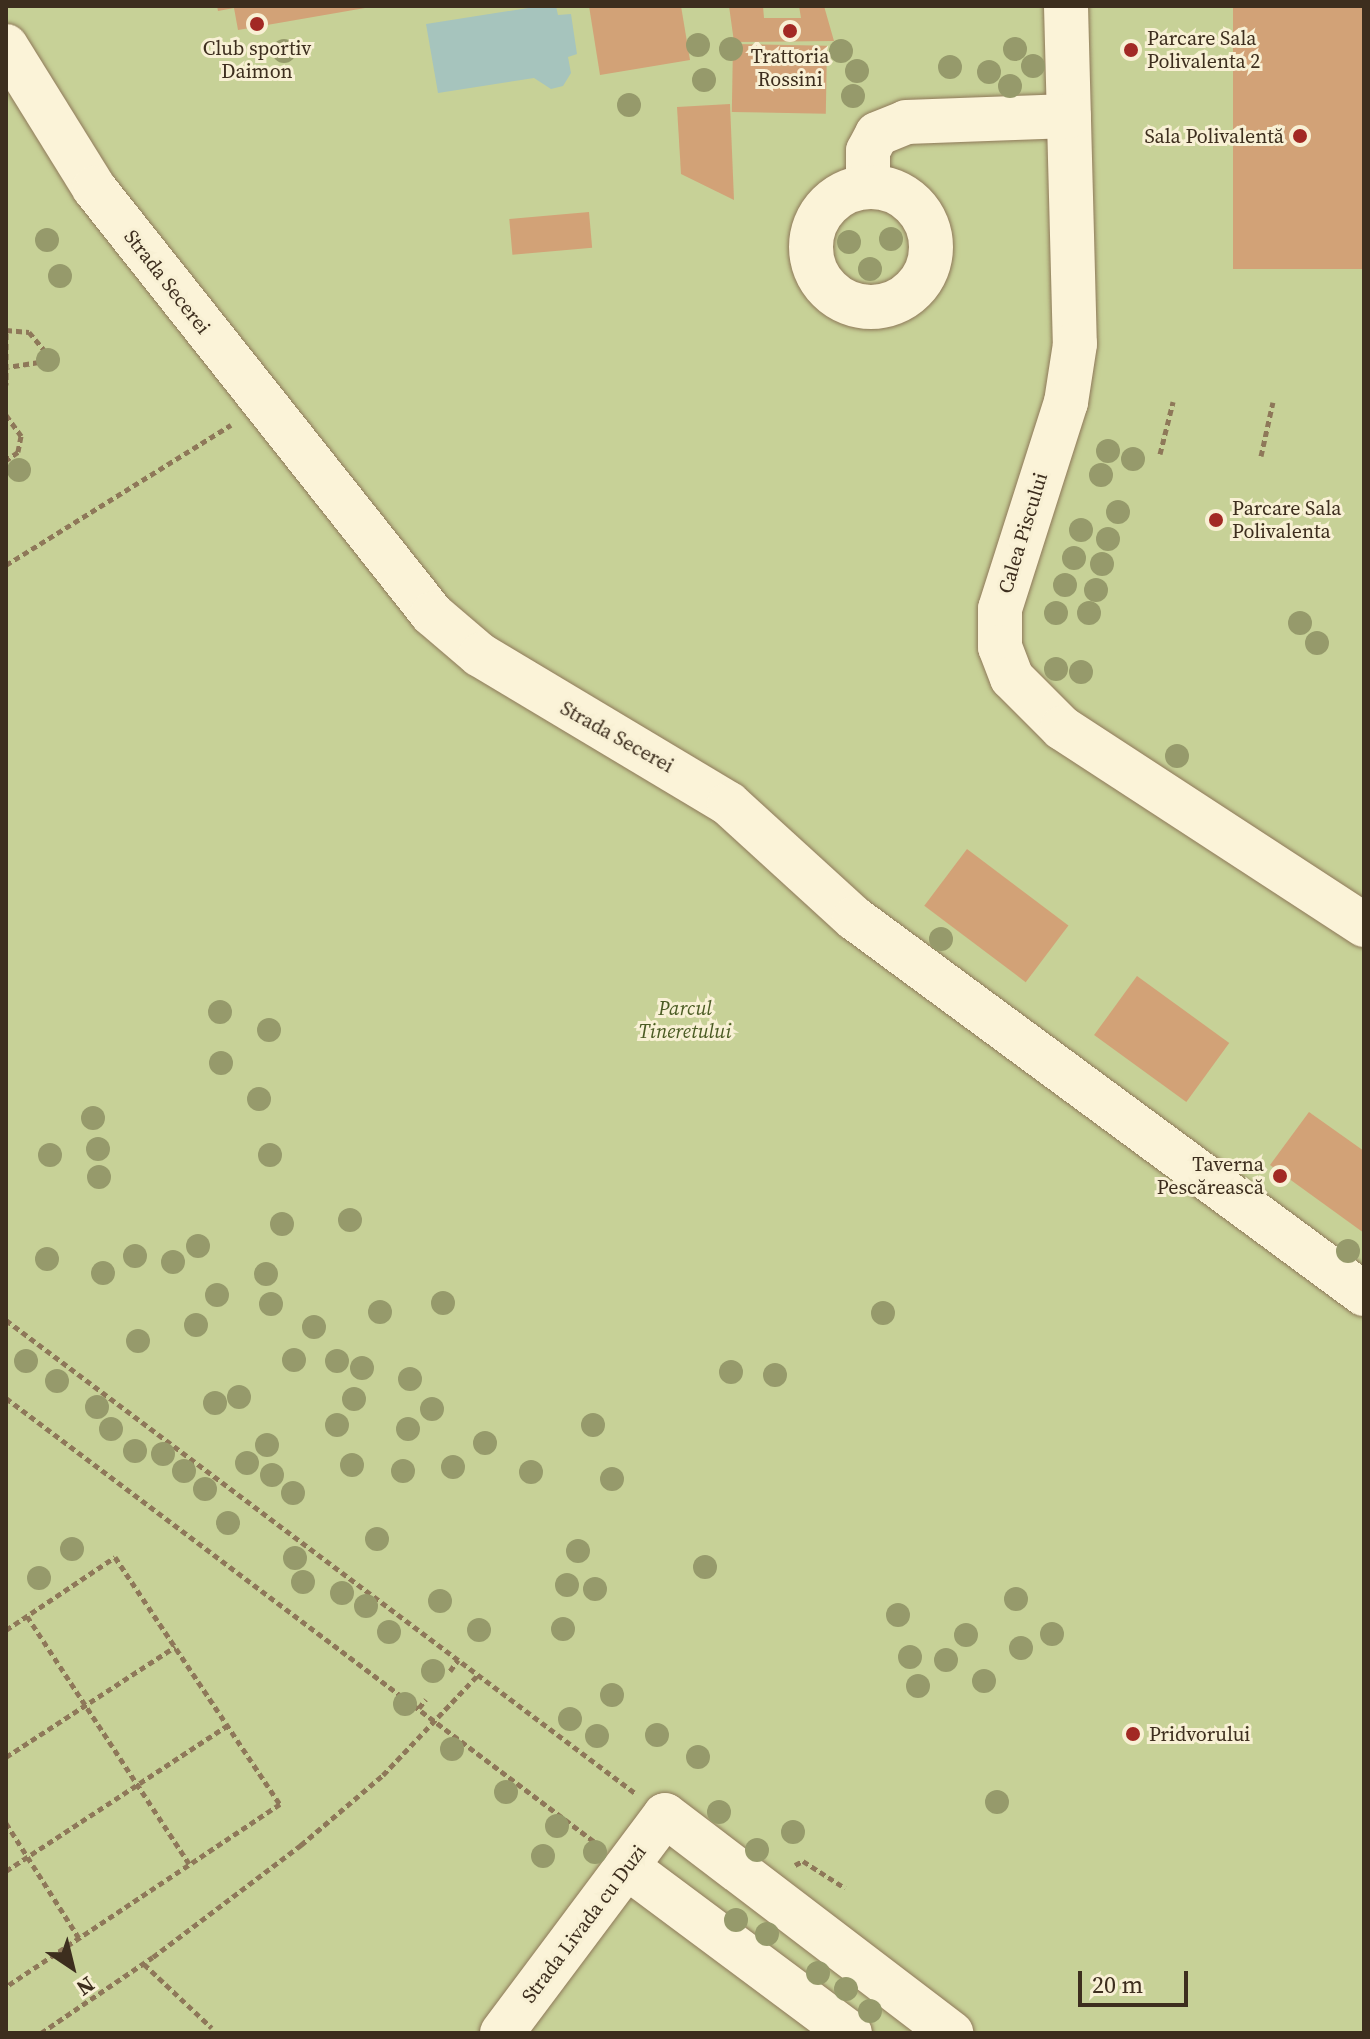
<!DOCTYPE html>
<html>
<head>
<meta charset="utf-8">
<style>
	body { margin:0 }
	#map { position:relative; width:1370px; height:2039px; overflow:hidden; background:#f2e6c4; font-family:"Source Serif 4",serif }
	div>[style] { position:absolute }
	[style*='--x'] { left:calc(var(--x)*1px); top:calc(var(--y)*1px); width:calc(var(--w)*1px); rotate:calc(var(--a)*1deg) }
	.green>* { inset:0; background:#c7d197; transform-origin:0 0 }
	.water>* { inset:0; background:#a6c4bd }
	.building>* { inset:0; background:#d2a277; transform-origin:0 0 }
	.path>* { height:5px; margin-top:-2.5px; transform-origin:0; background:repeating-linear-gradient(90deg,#8e7859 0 6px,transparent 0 10px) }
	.roads { filter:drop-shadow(0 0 2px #8e7859) drop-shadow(0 0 2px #8e7859) }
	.minor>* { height:44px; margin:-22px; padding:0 22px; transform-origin:22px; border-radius:22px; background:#fbf3d8 }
	.minor>.ring { margin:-22px; padding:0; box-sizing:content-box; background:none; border:44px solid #fbf3d8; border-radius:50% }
	.trees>* { width:24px; height:24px; margin:-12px; border-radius:50%; background:#969a6b }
	.dots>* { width:22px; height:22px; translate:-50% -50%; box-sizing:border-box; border:4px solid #f8f0d4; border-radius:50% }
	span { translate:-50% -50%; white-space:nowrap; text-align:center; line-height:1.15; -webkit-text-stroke:6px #f8f0d4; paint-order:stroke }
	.poi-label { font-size:20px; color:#3d2e1e }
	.left { translate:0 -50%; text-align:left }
	.right { translate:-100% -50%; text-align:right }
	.street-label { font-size:20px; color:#3d2e1e }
	.park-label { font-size:20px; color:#4a5b23; font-style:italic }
	.frame { position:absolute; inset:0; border:8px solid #3d2e1e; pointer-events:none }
	.north { position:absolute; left:32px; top:1927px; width:80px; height:80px; -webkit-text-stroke:6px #f8f0d4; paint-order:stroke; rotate:145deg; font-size:22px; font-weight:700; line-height:32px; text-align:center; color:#3d2e1e }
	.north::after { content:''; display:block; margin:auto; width:28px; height:36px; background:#3d2e1e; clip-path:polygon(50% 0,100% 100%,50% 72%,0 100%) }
	.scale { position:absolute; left:1078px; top:1971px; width:110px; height:36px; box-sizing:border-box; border:4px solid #3d2e1e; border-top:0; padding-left:10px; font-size:24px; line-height:28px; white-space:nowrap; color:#3d2e1e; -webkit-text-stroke:6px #f8f0d4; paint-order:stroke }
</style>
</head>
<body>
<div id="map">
	<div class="green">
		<div style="left:6px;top:6px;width:1358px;height:2027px"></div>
	</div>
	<div class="water">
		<div style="clip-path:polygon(541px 6px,556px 6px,558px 15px,571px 14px,577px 54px,568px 57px,571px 73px,563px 86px,551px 89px,534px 78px,438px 93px,426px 24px)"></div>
	</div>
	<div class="building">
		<div style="clip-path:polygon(217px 6px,365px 6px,365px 8px,238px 30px,234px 8px,218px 11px)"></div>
		<div style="clip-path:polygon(589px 6px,681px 6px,690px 60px,600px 75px)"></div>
		<div style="clip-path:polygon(729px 6px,763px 6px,764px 18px,801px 18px,799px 6px,824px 6px,834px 41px,734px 42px)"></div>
		<div style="left:1233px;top:6px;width:131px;height:263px"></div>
		<div style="left:733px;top:44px;width:94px;height:68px;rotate:1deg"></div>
		<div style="clip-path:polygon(730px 104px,734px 200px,681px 174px,677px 107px)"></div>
		<div style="left:589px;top:212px;width:36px;height:80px;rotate:85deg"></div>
		<div style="left:967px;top:849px;width:127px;height:71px;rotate:37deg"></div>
		<div style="left:1137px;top:976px;width:114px;height:73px;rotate:36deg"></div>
		<div style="clip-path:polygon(1309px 1112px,1364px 1151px,1364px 1233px,1270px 1165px)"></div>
	</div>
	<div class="path">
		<div style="--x:6;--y:330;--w:23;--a:5"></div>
		<div style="--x:29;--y:332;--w:23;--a:50"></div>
		<div style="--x:44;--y:350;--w:13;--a:113"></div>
		<div style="--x:39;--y:362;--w:30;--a:171"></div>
		<div style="--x:6;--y:333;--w:52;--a:90"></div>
		<div style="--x:6;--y:415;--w:26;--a:54"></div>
		<div style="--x:21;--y:436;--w:16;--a:101"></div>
		<div style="--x:18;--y:452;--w:14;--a:146"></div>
		<div style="--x:1160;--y:454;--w:54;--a:-76"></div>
		<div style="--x:1261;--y:456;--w:55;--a:-77.5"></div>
		<div style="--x:6;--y:565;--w:265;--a:-31.9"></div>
		<div style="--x:6;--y:1320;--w:787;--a:36.94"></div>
		<div style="--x:6;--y:1398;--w:739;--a:37.02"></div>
		<div style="--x:27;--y:1616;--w:296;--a:56.8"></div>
		<div style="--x:6;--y:1630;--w:131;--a:-33.8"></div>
		<div style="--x:115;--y:1557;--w:297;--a:56.3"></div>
		<div style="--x:280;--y:1804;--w:329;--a:146.3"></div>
		<div style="--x:450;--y:1671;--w:14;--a:-54"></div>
		<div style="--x:419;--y:1708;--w:11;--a:-52"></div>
		<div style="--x:6;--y:1757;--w:202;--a:-33.1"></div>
		<div style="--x:6;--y:1823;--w:136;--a:57.6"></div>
		<div style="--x:795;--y:1865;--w:9;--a:-27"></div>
		<div style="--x:803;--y:1861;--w:50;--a:32.7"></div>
		<div style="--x:6;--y:1871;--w:266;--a:-33.3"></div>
		<div style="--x:144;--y:1964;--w:93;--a:43.3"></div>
		<div style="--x:41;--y:2033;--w:135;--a:-34.2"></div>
		<div style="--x:153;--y:1957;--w:186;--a:-37.1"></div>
		<div style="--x:301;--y:1845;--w:108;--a:-40.5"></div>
		<div style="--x:383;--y:1775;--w:138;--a:-46.5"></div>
	</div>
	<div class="roads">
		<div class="minor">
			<div style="--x:1066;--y:6;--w:338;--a:88.5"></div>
			<div style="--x:1075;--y:344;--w:59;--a:98.8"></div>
			<div style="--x:1066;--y:402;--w:217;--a:107.7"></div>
			<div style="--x:1000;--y:609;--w:38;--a:90"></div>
			<div style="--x:1000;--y:647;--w:33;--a:69"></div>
			<div style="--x:1012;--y:678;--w:71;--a:45"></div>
			<div style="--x:1062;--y:728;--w:361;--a:33.1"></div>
			<div style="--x:6;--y:46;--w:167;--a:58.2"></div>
			<div style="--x:94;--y:188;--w:544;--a:51.57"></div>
			<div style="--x:432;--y:614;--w:63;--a:40.5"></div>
			<div style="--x:480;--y:655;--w:290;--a:30.9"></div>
			<div style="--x:729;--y:804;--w:169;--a:42.4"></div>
			<div style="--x:854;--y:918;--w:634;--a:36.4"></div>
			<div style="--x:868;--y:187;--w:36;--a:-90"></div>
			<div style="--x:868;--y:151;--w:19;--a:-62"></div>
			<div style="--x:877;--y:134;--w:31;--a:-22"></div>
			<div style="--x:906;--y:122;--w:163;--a:-2.1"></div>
			<div class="ring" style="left:811px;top:187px;width:76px;height:76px"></div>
			<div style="--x:627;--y:1867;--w:278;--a:36.7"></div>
			<div style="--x:502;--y:2033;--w:272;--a:-53.2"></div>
			<div style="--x:665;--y:1815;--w:360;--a:37.3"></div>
		</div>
	</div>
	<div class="trees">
		<div style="left:698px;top:45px"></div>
		<div style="left:731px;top:49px"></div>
		<div style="left:1015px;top:49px"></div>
		<div style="left:284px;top:51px"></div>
		<div style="left:841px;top:51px"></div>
		<div style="left:1033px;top:66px"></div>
		<div style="left:950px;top:67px"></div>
		<div style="left:857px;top:71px"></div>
		<div style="left:989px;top:72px"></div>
		<div style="left:704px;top:80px"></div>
		<div style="left:1010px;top:86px"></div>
		<div style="left:853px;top:96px"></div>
		<div style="left:629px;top:105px"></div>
		<div style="left:891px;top:239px"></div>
		<div style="left:47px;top:240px"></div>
		<div style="left:849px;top:242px"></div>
		<div style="left:870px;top:269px"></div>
		<div style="left:60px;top:276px"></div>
		<div style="left:48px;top:360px"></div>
		<div style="left:1108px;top:451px"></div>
		<div style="left:1133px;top:459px"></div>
		<div style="left:19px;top:470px"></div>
		<div style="left:1101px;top:475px"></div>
		<div style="left:1118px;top:512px"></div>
		<div style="left:1081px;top:530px"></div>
		<div style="left:1108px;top:539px"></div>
		<div style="left:1074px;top:558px"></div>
		<div style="left:1102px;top:564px"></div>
		<div style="left:1065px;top:585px"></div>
		<div style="left:1096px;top:590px"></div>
		<div style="left:1056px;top:613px"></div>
		<div style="left:1089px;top:613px"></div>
		<div style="left:1300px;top:623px"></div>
		<div style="left:1317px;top:643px"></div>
		<div style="left:1056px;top:669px"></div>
		<div style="left:1081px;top:672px"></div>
		<div style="left:1177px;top:756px"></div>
		<div style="left:941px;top:939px"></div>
		<div style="left:220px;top:1012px"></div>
		<div style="left:269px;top:1030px"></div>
		<div style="left:221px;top:1063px"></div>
		<div style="left:259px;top:1099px"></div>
		<div style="left:93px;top:1118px"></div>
		<div style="left:98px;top:1149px"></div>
		<div style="left:50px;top:1155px"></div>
		<div style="left:270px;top:1155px"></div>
		<div style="left:99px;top:1177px"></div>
		<div style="left:350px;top:1220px"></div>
		<div style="left:282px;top:1224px"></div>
		<div style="left:198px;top:1246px"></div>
		<div style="left:1348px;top:1251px"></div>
		<div style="left:135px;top:1256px"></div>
		<div style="left:47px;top:1259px"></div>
		<div style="left:173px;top:1262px"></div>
		<div style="left:103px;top:1273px"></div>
		<div style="left:266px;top:1274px"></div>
		<div style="left:217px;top:1295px"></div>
		<div style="left:443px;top:1303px"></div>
		<div style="left:271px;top:1304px"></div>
		<div style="left:380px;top:1312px"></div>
		<div style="left:883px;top:1313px"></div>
		<div style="left:196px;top:1325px"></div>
		<div style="left:314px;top:1327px"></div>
		<div style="left:138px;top:1341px"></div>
		<div style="left:294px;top:1360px"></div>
		<div style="left:26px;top:1361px"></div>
		<div style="left:337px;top:1361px"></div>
		<div style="left:362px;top:1368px"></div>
		<div style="left:731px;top:1372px"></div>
		<div style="left:775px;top:1375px"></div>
		<div style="left:410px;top:1379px"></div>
		<div style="left:57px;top:1381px"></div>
		<div style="left:239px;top:1397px"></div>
		<div style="left:354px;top:1399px"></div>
		<div style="left:215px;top:1403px"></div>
		<div style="left:97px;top:1407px"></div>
		<div style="left:432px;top:1409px"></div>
		<div style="left:337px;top:1425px"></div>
		<div style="left:593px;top:1425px"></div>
		<div style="left:111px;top:1429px"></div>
		<div style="left:408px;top:1429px"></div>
		<div style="left:485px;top:1443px"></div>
		<div style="left:267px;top:1445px"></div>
		<div style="left:135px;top:1451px"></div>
		<div style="left:163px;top:1454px"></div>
		<div style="left:247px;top:1463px"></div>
		<div style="left:352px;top:1465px"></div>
		<div style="left:453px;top:1467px"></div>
		<div style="left:184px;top:1471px"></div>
		<div style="left:403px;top:1471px"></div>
		<div style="left:531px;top:1472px"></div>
		<div style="left:272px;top:1475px"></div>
		<div style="left:612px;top:1479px"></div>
		<div style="left:205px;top:1489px"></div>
		<div style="left:293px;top:1493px"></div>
		<div style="left:228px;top:1523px"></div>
		<div style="left:377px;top:1539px"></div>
		<div style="left:72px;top:1549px"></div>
		<div style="left:578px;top:1551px"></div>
		<div style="left:295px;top:1558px"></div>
		<div style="left:705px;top:1567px"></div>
		<div style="left:39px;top:1578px"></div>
		<div style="left:303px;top:1582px"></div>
		<div style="left:567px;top:1585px"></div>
		<div style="left:595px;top:1589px"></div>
		<div style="left:342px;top:1593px"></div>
		<div style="left:1016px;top:1599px"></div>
		<div style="left:440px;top:1601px"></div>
		<div style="left:366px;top:1606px"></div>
		<div style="left:898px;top:1615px"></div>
		<div style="left:563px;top:1629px"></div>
		<div style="left:479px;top:1630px"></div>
		<div style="left:389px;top:1632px"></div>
		<div style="left:1052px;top:1634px"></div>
		<div style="left:966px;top:1635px"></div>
		<div style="left:1021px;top:1648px"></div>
		<div style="left:910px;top:1657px"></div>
		<div style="left:946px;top:1660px"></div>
		<div style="left:433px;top:1671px"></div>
		<div style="left:984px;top:1681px"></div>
		<div style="left:918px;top:1686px"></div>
		<div style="left:612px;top:1695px"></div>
		<div style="left:405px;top:1704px"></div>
		<div style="left:570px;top:1719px"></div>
		<div style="left:657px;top:1735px"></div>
		<div style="left:597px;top:1736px"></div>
		<div style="left:452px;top:1749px"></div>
		<div style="left:698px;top:1757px"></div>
		<div style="left:506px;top:1792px"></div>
		<div style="left:997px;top:1802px"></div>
		<div style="left:719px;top:1812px"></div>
		<div style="left:557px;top:1826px"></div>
		<div style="left:793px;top:1832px"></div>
		<div style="left:757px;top:1850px"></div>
		<div style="left:595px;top:1852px"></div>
		<div style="left:543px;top:1856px"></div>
		<div style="left:736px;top:1920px"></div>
		<div style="left:767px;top:1934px"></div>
		<div style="left:818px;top:1973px"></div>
		<div style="left:846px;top:1989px"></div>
		<div style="left:870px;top:2011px"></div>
	</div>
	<div class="dots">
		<div style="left:257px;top:24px;background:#a22924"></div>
		<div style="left:790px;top:31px;background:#a22924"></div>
		<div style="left:1131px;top:50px;background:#a22924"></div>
		<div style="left:1300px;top:136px;background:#a22924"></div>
		<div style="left:1216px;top:520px;background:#a22924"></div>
		<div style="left:1280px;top:1176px;background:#a22924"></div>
		<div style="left:1133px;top:1734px;background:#a22924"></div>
	</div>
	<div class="poi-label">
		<span class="left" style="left:1147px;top:50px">Parcare Sala<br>Polivalenta 2</span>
		<span style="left:257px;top:60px">Club sportiv<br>Daimon</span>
		<span style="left:790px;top:68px">Trattoria<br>Rossini</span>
		<span class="right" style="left:1284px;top:136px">Sala Polivalentă</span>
		<span class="left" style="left:1232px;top:520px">Parcare Sala<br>Polivalenta</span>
		<span class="right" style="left:1264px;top:1176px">Taverna<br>Pescărească</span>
		<span class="left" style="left:1149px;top:1734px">Pridvorului</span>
	</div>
	<div class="street-label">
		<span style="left:167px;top:282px;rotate:52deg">Strada Secerei</span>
		<span style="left:1023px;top:533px;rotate:-73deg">Calea Piscului</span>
		<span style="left:617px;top:737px;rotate:29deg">Strada Secerei</span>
		<span style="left:584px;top:1924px;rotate:-53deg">Strada Livada cu Duzi</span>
	</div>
	<div class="park-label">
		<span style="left:685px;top:1020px">Parcul<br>Tineretului</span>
	</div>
	<div class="frame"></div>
	<div class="north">N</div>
	<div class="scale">20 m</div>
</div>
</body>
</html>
